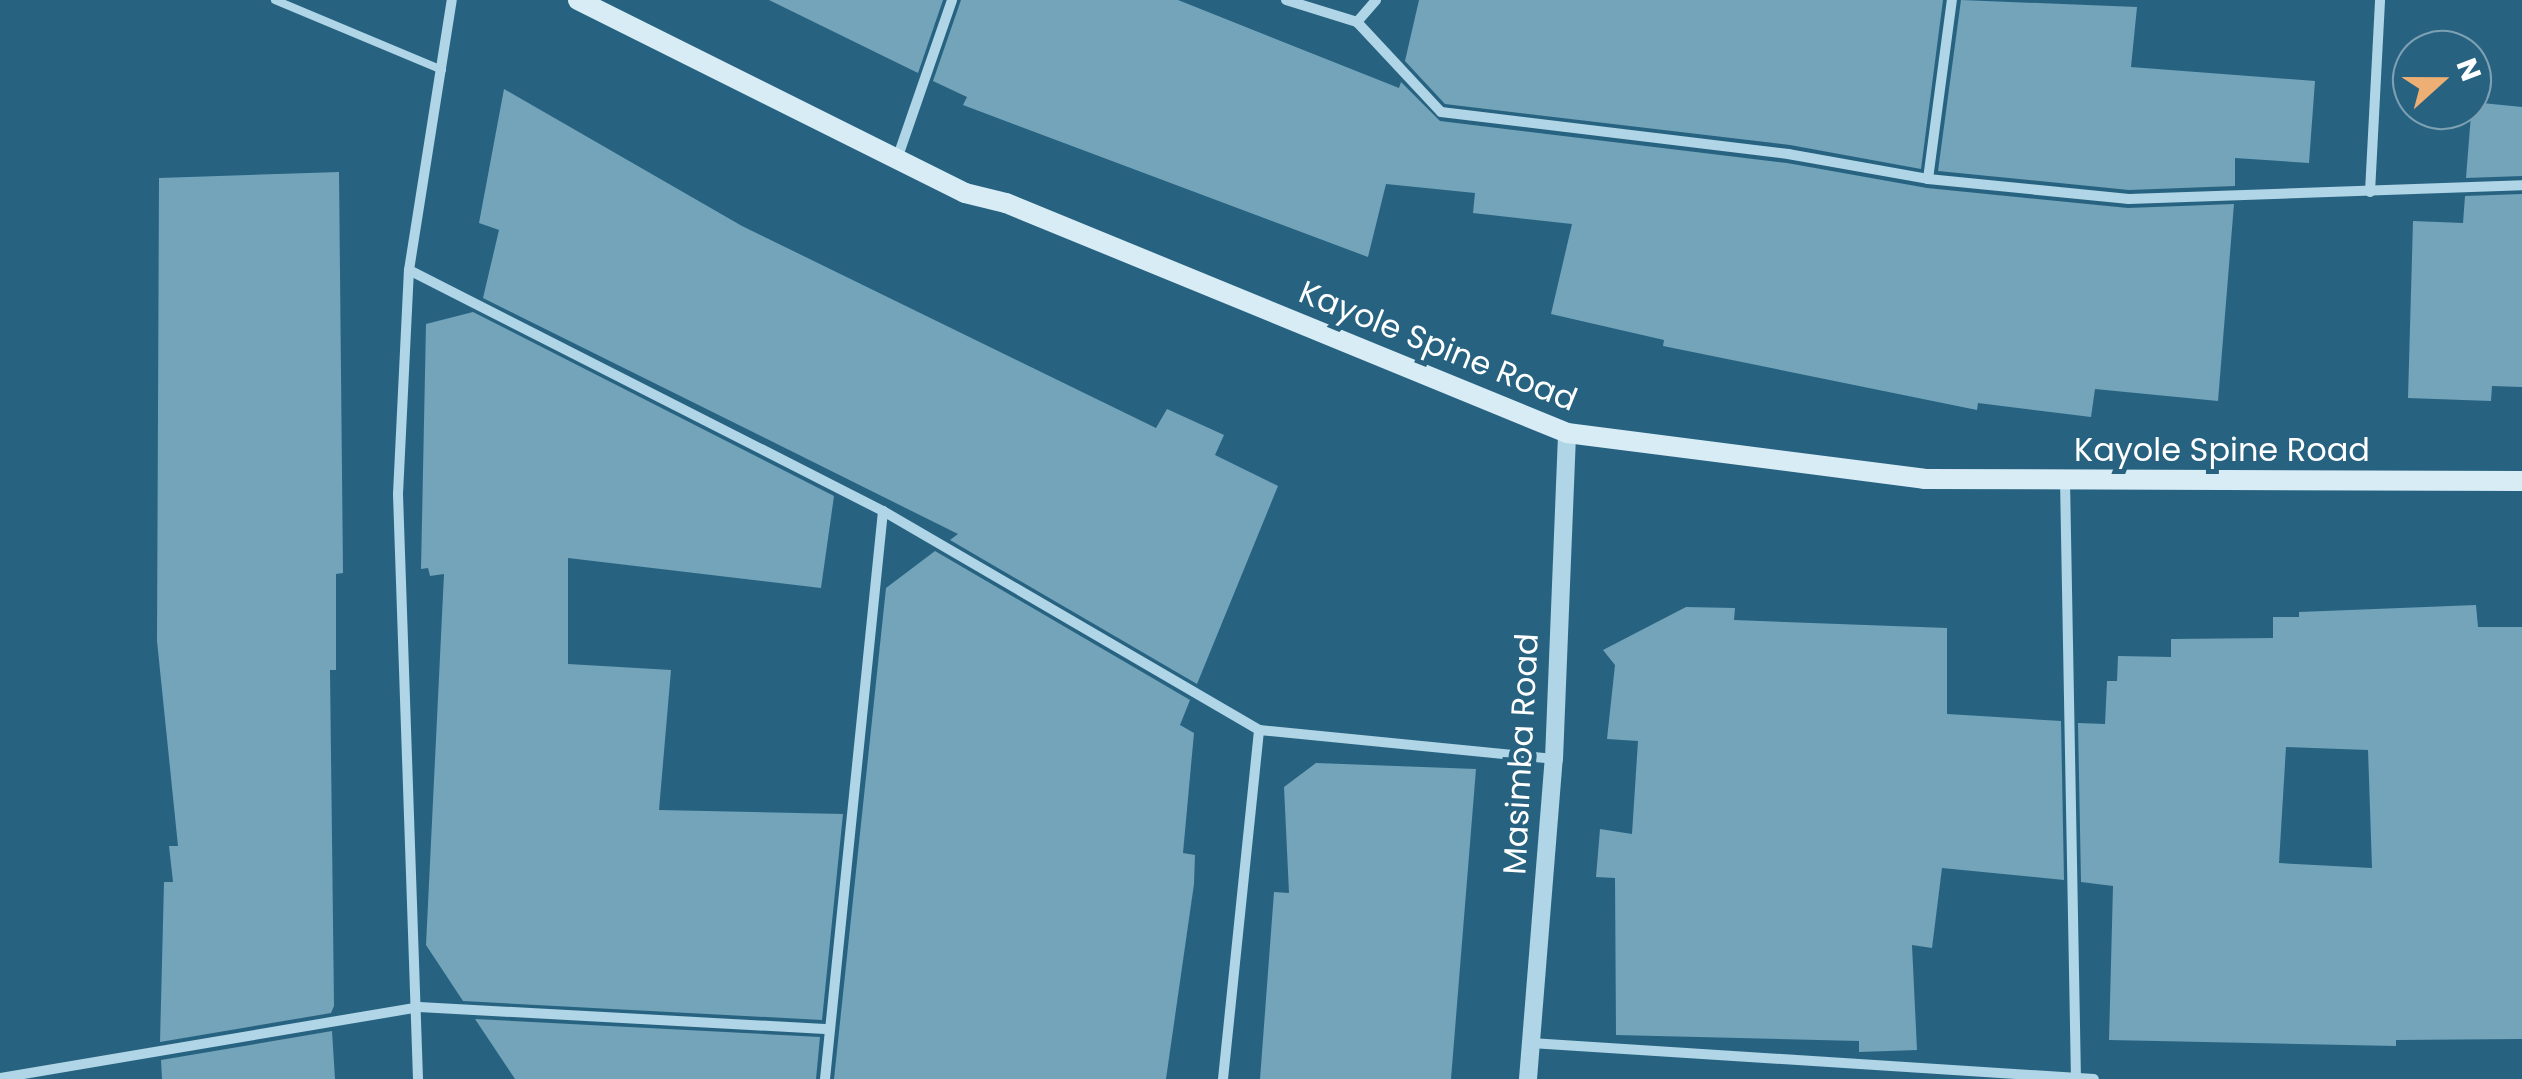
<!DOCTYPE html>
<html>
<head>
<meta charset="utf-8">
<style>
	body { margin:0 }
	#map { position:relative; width:2522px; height:1079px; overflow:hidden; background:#276381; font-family:Poppins,sans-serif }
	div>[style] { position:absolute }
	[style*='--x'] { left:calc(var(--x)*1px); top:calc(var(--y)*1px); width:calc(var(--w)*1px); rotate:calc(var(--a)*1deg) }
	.building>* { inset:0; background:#73a4ba }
	.service>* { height:8px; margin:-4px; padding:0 4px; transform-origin:4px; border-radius:4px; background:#afd5e6 }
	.minor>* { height:10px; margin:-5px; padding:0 5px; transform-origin:5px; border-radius:5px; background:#afd5e6 }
	.tertiary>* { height:18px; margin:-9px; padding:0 9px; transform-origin:9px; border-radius:9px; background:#afd5e6 }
	.secondary>* { height:20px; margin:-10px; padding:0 10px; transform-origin:10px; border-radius:10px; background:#d8ecf6 }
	span { translate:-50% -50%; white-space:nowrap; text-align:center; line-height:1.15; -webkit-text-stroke:10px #276381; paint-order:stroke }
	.street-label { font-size:32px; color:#fff }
	.north { position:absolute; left:2392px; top:30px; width:100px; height:100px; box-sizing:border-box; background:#276381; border:2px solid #7da1b3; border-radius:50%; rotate:69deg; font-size:28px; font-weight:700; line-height:40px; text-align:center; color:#fff }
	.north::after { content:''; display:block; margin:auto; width:35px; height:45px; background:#eeaf74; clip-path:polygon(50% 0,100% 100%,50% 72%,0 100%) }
</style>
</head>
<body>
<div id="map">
	<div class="building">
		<div style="clip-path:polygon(769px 0,943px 0,918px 73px)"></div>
		<div style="clip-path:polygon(961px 0,1178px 0,1399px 88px,1401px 82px,1440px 121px,1787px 163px,1927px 188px,2128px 208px,2234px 204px,2218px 401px,2095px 389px,2091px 417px,1978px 403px,1977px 410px,1663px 346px,1664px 340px,1551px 314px,1572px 224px,1473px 213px,1475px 193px,1386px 184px,1368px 257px,963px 105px,967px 97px,933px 81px)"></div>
		<div style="clip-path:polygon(1419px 0,1943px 0,1921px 169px,1790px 145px,1445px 104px,1405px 61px)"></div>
		<div style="clip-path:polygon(1961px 0,2137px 7px,2131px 67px,2315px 81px,2309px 163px,2235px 158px,2235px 186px,2129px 190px,1938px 171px)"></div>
		<div style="clip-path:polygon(504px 89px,742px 226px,1156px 428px,1167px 409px,1224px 435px,1215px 455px,1278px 486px,1197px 684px,950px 540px,958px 534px,483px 298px,499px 230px,479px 223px)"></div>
		<div style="clip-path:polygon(2472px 102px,2522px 107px,2522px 176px,2466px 178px)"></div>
		<div style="clip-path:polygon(339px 172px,343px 573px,336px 574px,336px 670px,330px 670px,334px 1006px,331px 1013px,160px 1042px,164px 882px,173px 882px,169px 846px,178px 846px,157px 641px,159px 178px)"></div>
		<div style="clip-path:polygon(2522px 194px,2522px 387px,2492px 386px,2491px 401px,2408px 398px,2413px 221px,2463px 223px,2465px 196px)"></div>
		<div style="clip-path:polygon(473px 312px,834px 496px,821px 588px,568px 558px,568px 664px,671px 670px,659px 810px,843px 814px,822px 1020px,463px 1001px,426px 945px,444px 574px,430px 576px,428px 568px,421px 569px,426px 324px)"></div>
		<div style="clip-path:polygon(935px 551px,1190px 700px,1180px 725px,1194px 733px,1183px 853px,1195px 855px,1194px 884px,1166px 1079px,834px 1079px,886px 588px)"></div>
		<div style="clip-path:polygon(evenodd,2476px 605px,2478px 627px,2522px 627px,2522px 1039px,2396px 1040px,2396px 1046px,2109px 1040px,2113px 886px,2081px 882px,2078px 723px,2105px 724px,2107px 681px,2117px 681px,2118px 656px,2171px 657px,2171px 639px,2273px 638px,2273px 617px,2299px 617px,2299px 612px,2476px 605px,2286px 747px,2368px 750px,2372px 868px,2279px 863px,2286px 747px)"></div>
		<div style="clip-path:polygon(1686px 607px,1735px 608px,1734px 620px,1947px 628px,1947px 714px,2061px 721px,2064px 880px,1942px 868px,1932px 948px,1912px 945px,1917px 1050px,1859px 1052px,1859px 1041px,1616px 1035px,1615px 878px,1596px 877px,1600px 829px,1632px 834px,1638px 741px,1607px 739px,1615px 665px,1603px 650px)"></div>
		<div style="clip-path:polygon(1316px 763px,1476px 769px,1451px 1079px,1260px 1079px,1274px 892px,1289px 893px,1284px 787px)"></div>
		<div style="clip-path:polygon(475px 1019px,820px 1037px,816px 1079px,515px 1079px)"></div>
		<div style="clip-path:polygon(332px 1031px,335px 1079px,162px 1079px,161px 1060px)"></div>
	</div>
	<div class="service">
		<div style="--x:275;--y:0;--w:181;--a:22.7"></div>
	</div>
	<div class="minor">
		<div style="--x:1286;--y:0;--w:74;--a:17.2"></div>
		<div style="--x:1357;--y:22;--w:123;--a:47"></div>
		<div style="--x:1441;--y:112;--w:350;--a:6.9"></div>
		<div style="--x:1788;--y:154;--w:142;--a:10.1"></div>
		<div style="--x:1928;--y:179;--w:202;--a:5.7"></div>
		<div style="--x:2129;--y:199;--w:393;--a:-2"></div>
		<div style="--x:1357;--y:22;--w:29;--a:-49"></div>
		<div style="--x:897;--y:159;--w:168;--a:-70.9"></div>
		<div style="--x:1928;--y:179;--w:181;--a:-82.4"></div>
		<div style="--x:2370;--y:192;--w:192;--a:-87"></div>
		<div style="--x:409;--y:270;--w:532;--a:26.95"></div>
		<div style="--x:883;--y:511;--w:435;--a:30.2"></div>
		<div style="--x:1259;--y:730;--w:296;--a:5.6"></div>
		<div style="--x:2065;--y:480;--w:598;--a:88.95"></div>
		<div style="--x:1531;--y:1043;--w:564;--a:3.66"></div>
		<div style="--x:0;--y:1078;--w:425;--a:-9.6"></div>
		<div style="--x:419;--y:1007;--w:411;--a:3.1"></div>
		<div style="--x:418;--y:1079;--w:585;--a:-91.96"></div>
		<div style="--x:398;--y:494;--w:224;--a:-87.2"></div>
		<div style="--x:409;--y:270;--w:273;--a:-81"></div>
		<div style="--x:825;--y:1079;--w:571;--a:-84.17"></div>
		<div style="--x:1223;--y:1079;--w:351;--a:-84.1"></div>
	</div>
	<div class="tertiary">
		<div style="--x:1528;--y:1079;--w:321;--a:-85.4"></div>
		<div style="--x:1554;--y:759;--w:326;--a:-87.7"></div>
	</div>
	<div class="secondary">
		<div style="--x:578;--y:0;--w:432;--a:26.5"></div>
		<div style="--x:965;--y:193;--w:42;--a:13.7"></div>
		<div style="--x:1006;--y:203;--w:606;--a:22.29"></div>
		<div style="--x:1567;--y:433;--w:360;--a:7.3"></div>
		<div style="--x:1924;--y:479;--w:598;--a:0.19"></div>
	</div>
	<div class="street-label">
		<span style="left:1438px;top:346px;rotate:22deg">Kayole Spine Road</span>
		<span style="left:2222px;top:450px">Kayole Spine Road</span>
		<span style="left:1521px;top:754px;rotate:-87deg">Masimba Road</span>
	</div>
	<div class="north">N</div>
</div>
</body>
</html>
